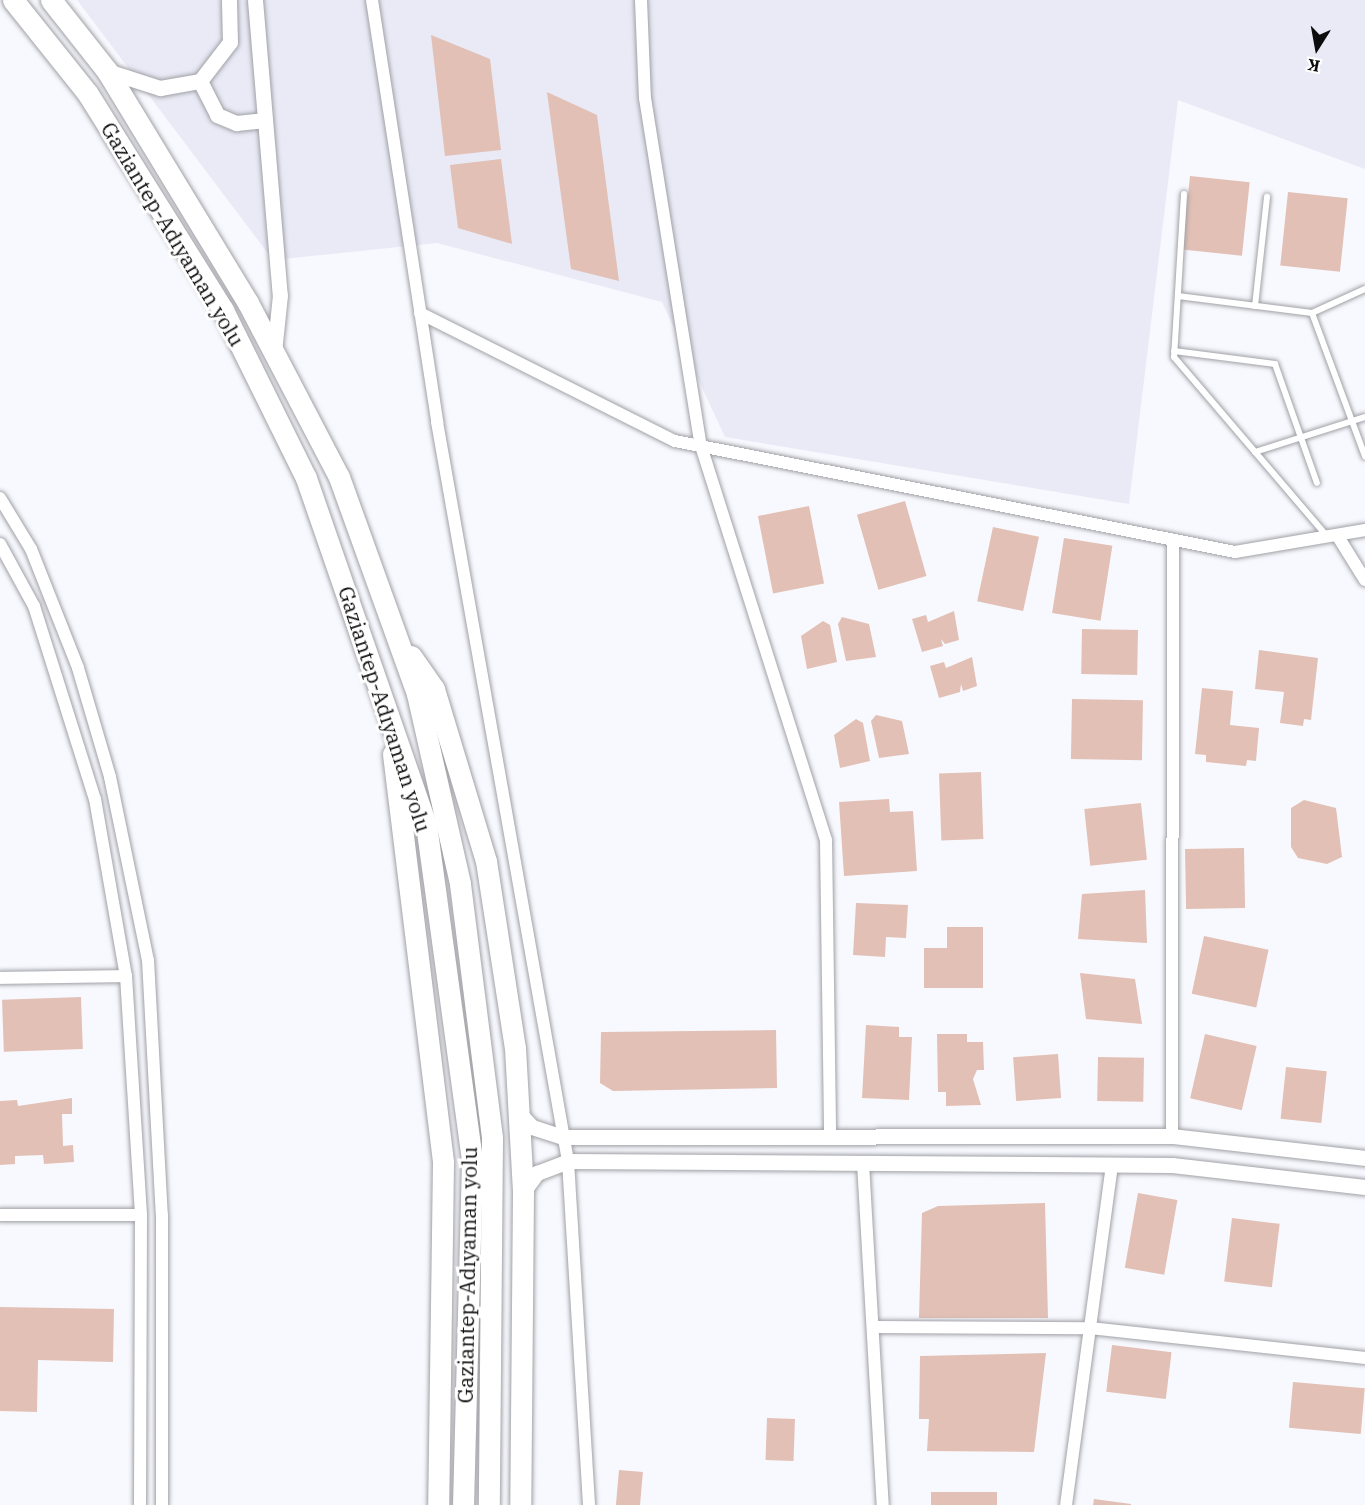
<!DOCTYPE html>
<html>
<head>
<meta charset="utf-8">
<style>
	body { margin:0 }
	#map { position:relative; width:1365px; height:1505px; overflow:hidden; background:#f8f9fe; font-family:"IBM Plex Serif",serif }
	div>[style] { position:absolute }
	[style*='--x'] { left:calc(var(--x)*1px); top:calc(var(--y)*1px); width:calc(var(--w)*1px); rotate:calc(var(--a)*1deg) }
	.built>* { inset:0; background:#e9eaf6 }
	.building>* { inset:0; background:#e2c0b5; transform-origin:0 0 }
	.roads { filter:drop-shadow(0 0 2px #a0a1a6) drop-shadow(0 0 2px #a0a1a6) }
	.service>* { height:6px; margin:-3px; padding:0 3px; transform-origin:3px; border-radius:3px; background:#fff }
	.minor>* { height:12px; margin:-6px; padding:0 6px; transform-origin:6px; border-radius:6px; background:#fff }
	.tertiary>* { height:15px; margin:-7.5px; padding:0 7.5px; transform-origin:7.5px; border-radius:7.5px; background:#fff }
	.trunk>* { height:21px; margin:-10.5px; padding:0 10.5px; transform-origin:10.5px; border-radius:10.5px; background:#fff }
	span { translate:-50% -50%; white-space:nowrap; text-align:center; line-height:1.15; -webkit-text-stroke:6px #fff; paint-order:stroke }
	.street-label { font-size:21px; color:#0d0d0e }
	.north { position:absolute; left:1287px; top:18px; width:60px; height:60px; -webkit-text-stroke:4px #fff; paint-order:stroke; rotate:191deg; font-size:16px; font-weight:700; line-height:24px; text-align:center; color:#0d0d0e }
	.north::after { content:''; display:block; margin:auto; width:21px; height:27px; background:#0d0d0e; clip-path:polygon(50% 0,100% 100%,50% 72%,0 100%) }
</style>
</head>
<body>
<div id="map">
	<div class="built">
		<div style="clip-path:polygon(77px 0,1365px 0,1365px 169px,1178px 100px,1129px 504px,725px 437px,662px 302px,437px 243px,273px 260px)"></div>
	</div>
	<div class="building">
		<div style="clip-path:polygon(431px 35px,490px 59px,501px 150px,445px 156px)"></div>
		<div style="clip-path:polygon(547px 92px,597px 115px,619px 281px,571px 269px)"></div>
		<div style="clip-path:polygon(501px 159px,512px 244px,458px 228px,450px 165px)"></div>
		<div style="left:1190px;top:176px;width:60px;height:74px;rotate:6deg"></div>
		<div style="left:1288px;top:192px;width:60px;height:74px;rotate:6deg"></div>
		<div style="left:905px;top:501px;width:78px;height:50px;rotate:74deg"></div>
		<div style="left:809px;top:506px;width:79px;height:52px;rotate:79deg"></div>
		<div style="left:993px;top:527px;width:47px;height:76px;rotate:12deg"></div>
		<div style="left:1064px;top:538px;width:49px;height:76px;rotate:9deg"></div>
		<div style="clip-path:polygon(954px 611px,959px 640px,945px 644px,941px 639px,943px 646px,922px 652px,912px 619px,926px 615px,928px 622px)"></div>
		<div style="clip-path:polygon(842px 617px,869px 624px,876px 657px,846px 661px,838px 624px)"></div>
		<div style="clip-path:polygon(823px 621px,830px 625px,837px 662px,807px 669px,801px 636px)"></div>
		<div style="left:1082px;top:629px;width:56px;height:45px;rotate:1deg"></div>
		<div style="clip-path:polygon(1259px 650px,1318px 658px,1311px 720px,1304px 719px,1303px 726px,1280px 723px,1284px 692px,1255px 689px)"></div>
		<div style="clip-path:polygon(972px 657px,977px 686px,963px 691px,961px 684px,960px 692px,939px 698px,930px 666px,944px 662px,946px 668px)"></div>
		<div style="clip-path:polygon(1202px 688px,1233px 691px,1230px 725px,1259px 728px,1256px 761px,1247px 760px,1246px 766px,1206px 762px,1206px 755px,1195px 754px)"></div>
		<div style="left:1072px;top:699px;width:71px;height:60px;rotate:1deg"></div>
		<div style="clip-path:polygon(876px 715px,902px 721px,909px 754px,879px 758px,871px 721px)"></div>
		<div style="clip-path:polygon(856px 719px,863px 723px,870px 761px,840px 768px,834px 735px)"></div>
		<div style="left:981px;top:772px;width:67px;height:42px;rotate:88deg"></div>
		<div style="clip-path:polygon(889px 799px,890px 812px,913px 811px,917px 871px,844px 876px,839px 802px)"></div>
		<div style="clip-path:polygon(1304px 800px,1336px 808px,1342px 857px,1327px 864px,1298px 858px,1291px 847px,1291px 808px)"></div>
		<div style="left:1141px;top:803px;width:57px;height:57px;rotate:84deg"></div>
		<div style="left:1244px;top:848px;width:60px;height:59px;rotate:89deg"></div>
		<div style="clip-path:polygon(1145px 890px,1147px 943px,1078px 939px,1082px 894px)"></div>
		<div style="clip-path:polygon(856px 903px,908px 905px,906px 938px,886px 937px,885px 957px,853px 955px)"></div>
		<div style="clip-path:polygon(947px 927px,983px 927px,983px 988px,924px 988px,924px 948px,947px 948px)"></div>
		<div style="left:1204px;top:936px;width:66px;height:59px;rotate:12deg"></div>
		<div style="clip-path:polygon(1080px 973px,1135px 979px,1142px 1024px,1086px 1019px)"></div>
		<div style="left:81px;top:997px;width:52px;height:79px;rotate:88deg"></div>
		<div style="clip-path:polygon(866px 1025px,899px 1027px,899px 1037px,912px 1037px,909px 1100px,862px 1098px)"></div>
		<div style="clip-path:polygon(776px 1030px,777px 1088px,613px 1091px,600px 1083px,601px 1032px)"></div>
		<div style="clip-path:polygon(937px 1034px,967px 1034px,967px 1042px,983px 1042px,984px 1070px,977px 1070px,973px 1079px,981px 1105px,946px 1106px,946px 1092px,938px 1092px)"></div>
		<div style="left:1205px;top:1034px;width:53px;height:66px;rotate:13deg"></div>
		<div style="left:1058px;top:1054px;width:44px;height:45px;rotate:86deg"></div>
		<div style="left:1098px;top:1057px;width:46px;height:44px;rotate:1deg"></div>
		<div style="left:1286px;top:1067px;width:41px;height:52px;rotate:6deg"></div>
		<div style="clip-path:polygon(72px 1098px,72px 1114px,62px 1114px,63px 1146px,73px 1145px,74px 1162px,44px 1164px,43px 1155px,15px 1156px,15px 1164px,0 1165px,0 1101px,17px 1100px,18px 1106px)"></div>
		<div style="left:1138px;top:1193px;width:40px;height:76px;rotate:10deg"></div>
		<div style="clip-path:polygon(1045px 1203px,1048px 1318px,919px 1318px,922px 1213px,938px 1206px)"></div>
		<div style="left:1232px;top:1218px;width:48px;height:64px;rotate:7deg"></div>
		<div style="clip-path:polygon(0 1307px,114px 1309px,113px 1362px,38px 1360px,37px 1412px,0 1411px)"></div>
		<div style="left:1112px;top:1345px;width:60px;height:47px;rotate:7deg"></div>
		<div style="clip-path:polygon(1046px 1353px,1034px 1452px,927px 1451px,929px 1419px,919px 1419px,920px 1356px)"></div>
		<div style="left:1293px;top:1382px;width:72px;height:46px;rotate:5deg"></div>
		<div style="left:767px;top:1418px;width:28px;height:42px;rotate:2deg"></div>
		<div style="left:619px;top:1470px;width:24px;height:35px;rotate:5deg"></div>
		<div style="left:931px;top:1492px;width:66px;height:13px"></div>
		<div style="clip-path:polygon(1094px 1499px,1131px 1504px,1131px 1505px,1093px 1505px)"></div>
	</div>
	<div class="roads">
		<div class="service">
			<div style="--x:1184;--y:194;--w:163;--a:93.5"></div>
			<div style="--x:1174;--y:357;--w:235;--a:49.5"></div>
			<div style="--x:1178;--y:296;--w:135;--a:7.2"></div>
			<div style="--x:1312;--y:313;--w:153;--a:69.7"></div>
			<div style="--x:1255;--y:306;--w:110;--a:-83.7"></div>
			<div style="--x:1312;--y:313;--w:58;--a:-24.4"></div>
			<div style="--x:1174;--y:351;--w:102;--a:7.3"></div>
			<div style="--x:1275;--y:364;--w:126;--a:70.6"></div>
			<div style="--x:1255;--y:452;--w:115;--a:-17.7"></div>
		</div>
		<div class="minor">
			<div style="--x:372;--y:0;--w:427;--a:81.2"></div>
			<div style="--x:437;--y:422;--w:751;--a:79.95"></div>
			<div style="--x:568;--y:1161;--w:345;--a:86.5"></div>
			<div style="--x:641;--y:0;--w:98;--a:87.7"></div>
			<div style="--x:645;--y:98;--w:352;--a:80.9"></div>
			<div style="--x:701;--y:446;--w:413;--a:72.4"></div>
			<div style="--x:826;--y:840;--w:293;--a:89.2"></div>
			<div style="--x:420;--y:313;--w:285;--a:26.7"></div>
			<div style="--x:675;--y:441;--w:571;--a:11.21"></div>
			<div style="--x:1235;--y:552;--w:132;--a:-9.6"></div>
			<div style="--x:0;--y:498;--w:60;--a:58.7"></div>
			<div style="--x:31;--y:549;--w:128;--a:68.4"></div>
			<div style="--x:78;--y:668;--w:114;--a:73.6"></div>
			<div style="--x:110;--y:777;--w:187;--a:78.3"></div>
			<div style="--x:148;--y:960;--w:255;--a:86.9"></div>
			<div style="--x:162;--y:1215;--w:290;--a:90"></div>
			<div style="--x:1337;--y:535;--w:53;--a:58.1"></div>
			<div style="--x:0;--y:544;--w:71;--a:61.3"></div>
			<div style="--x:34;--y:606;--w:202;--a:72.5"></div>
			<div style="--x:95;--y:799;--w:180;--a:80.1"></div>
			<div style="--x:126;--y:976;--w:239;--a:86.4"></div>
			<div style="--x:141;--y:1215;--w:290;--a:90.2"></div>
			<div style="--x:0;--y:978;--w:126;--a:-0.9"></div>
			<div style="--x:1172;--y:1136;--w:593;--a:-89.9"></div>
			<div style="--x:863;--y:1163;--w:343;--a:86.7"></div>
			<div style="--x:0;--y:1215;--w:141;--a:0"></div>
			<div style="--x:873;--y:1327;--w:217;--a:0.3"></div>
			<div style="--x:1090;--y:1328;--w:277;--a:6.2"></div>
			<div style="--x:1066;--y:1505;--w:344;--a:-82.3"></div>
		</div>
		<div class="tertiary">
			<div style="--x:255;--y:0;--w:296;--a:85.2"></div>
			<div style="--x:280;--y:295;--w:57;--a:96"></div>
			<div style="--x:107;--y:71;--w:56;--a:17.8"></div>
			<div style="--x:160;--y:88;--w:41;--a:-9.9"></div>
			<div style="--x:200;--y:81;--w:49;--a:-52.4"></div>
			<div style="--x:230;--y:42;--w:42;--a:-91.4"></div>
			<div style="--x:200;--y:81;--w:38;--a:63"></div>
			<div style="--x:217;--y:115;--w:21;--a:23"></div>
			<div style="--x:236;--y:123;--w:27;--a:-6"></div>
			<div style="--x:519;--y:1113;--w:19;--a:47"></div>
			<div style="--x:532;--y:1127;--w:32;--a:18"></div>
			<div style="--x:562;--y:1137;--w:610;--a:-0.09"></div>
			<div style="--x:1172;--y:1136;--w:194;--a:6.5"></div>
			<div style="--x:523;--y:1192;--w:24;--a:-54"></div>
			<div style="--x:537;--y:1173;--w:33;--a:-21"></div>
			<div style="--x:568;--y:1161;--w:604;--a:0.38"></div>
			<div style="--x:1172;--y:1165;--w:194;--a:6.5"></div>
		</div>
		<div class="trunk">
			<div style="--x:13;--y:0;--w:120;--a:51.4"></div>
			<div style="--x:88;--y:94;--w:255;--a:58"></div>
			<div style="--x:223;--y:310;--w:187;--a:63.7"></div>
			<div style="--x:306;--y:478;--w:366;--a:70.9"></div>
			<div style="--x:426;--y:824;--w:341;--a:82.2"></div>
			<div style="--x:472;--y:1162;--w:343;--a:91.5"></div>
			<div style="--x:51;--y:0;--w:90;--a:51.7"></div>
			<div style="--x:107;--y:71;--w:271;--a:58.7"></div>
			<div style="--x:248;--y:303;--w:196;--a:62.4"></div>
			<div style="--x:339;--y:477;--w:231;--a:70.2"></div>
			<div style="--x:417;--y:694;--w:195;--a:77.2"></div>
			<div style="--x:460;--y:884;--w:256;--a:82.8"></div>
			<div style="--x:492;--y:1138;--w:367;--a:90.5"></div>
			<div style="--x:411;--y:656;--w:40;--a:55.1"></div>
			<div style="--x:434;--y:689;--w:180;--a:73.2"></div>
			<div style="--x:486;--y:861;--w:189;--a:81.2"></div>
			<div style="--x:515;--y:1048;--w:144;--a:86.8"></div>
			<div style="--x:523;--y:1192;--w:313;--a:90.5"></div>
			<div style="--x:393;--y:754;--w:411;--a:83"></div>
			<div style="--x:443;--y:1162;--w:343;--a:90.8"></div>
		</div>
	</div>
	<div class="street-label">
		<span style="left:173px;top:234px;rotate:59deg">Gaziantep-Adıyaman yolu</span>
		<span style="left:385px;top:709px;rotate:72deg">Gaziantep-Adıyaman yolu</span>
		<span style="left:467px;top:1275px;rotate:-89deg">Gaziantep-Adıyaman yolu</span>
	</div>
	<div class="north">K</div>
</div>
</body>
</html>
